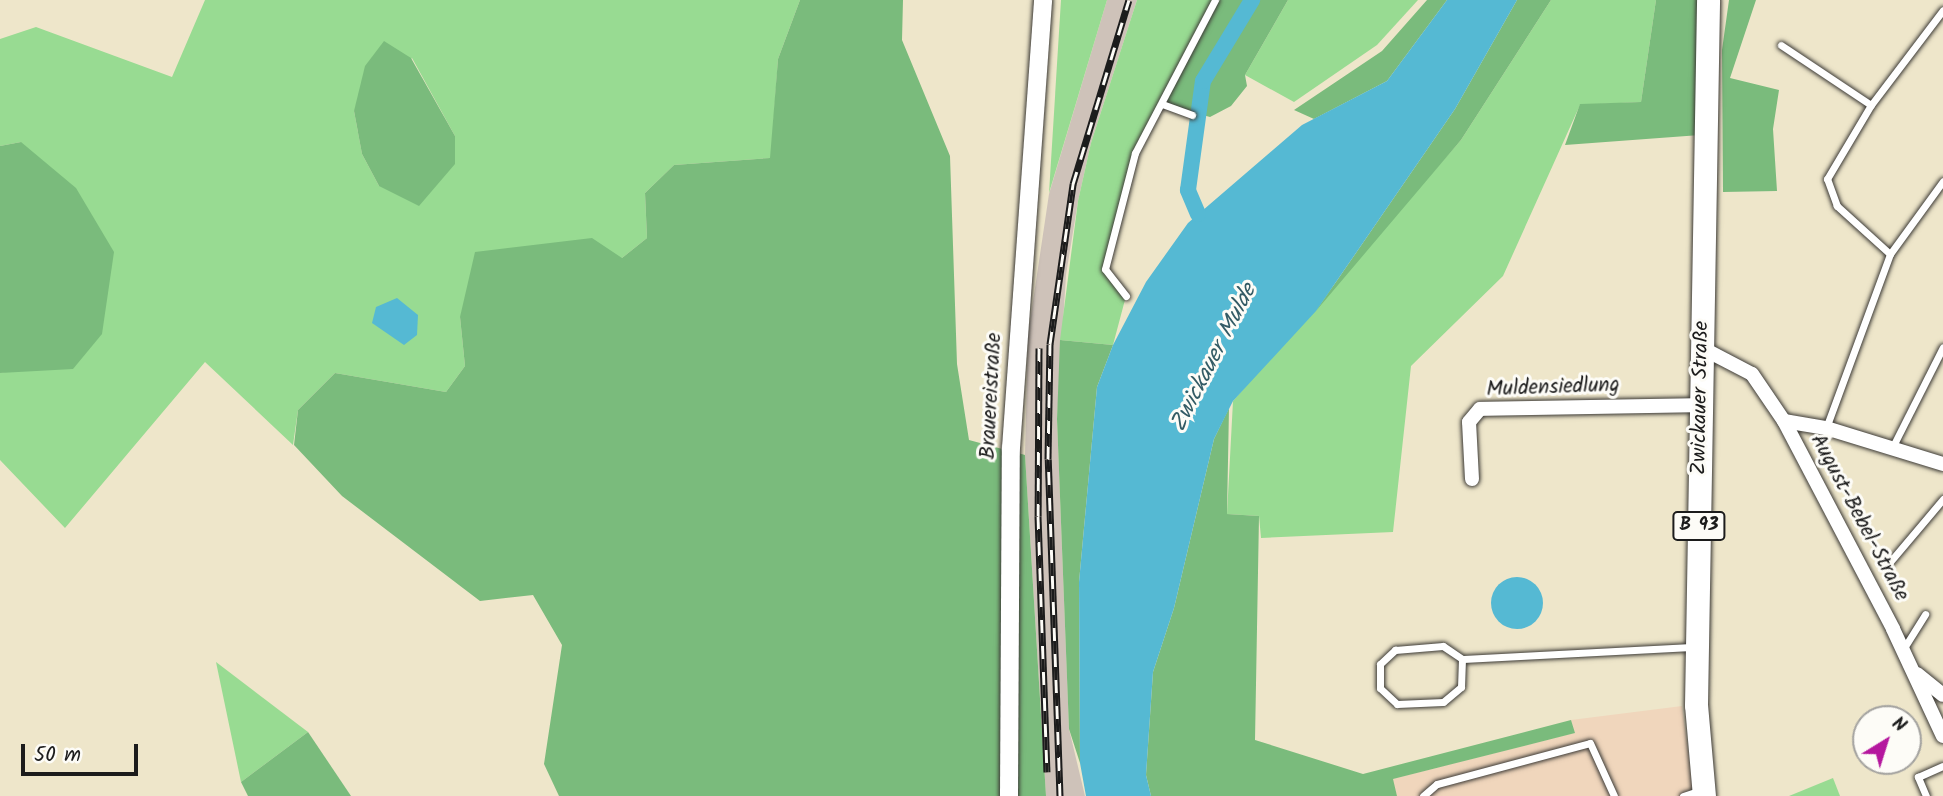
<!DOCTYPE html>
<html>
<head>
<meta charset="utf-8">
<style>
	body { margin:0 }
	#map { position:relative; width:1943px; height:796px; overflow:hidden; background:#eee6ca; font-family:Kalam,sans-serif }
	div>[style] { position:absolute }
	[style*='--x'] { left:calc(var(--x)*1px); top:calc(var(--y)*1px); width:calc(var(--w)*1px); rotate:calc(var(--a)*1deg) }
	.built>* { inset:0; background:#f0d6bc }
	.industrial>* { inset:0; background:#cec2b9 }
	.green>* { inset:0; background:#98db92 }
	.forest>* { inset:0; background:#7abb7c }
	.water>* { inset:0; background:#55b9d3 }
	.round { border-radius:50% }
	.canal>* { height:16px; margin:-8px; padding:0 8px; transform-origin:8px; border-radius:8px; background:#55b9d3 }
	.roads { filter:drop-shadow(0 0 2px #3c3a36) drop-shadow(0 0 2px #3c3a36) }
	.service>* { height:7px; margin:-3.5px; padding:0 3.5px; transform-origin:3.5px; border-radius:3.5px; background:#fff }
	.minor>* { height:14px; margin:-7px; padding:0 7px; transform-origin:7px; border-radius:7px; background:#fff }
	.tertiary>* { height:18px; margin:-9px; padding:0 9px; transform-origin:9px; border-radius:9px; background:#fff }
	.primary>* { height:23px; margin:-11.5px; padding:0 11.5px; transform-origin:11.5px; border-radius:11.5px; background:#fff }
	.rail>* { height:7px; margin-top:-3.5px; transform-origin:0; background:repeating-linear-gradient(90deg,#fdfcf7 0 13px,#1c1c1c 0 26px); box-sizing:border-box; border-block:2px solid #1c1c1c }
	span { translate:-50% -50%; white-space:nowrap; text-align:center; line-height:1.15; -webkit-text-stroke:6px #fdfcf7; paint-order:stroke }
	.shield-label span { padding:2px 5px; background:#fdfcf7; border:2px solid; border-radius:5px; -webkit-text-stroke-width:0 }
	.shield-label { font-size:19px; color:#1c1c1c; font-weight:700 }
	.street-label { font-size:21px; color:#1c1c1c }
	.water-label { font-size:23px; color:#335b65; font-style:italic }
	.north { position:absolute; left:1852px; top:705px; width:70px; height:70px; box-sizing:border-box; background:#fdfcf7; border:2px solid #a3a29f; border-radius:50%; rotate:38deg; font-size:19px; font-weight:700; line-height:28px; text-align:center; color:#1c1c1c }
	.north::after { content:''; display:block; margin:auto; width:24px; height:32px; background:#b5179e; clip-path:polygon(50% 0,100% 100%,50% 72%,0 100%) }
	.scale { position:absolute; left:21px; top:744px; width:117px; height:32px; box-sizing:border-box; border:4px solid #1c1c1c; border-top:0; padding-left:9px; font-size:21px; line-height:24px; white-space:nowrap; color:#1c1c1c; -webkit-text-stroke:5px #fdfcf7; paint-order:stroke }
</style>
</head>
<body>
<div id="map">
	<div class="built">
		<div style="clip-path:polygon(1682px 706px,1694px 796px,1397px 796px,1392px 779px,1574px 733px,1571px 720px)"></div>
	</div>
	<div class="industrial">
		<div style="clip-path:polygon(1107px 0,1137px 0,1091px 143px,1078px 201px,1066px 275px,1057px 419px,1069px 729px,1085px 796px,1046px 796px,1025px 455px,1028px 335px,1049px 194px)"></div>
	</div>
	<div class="green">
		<div style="clip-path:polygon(evenodd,205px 0,800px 0,778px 59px,771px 158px,674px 165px,645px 193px,647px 238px,622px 258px,460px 317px,465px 366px,446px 392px,335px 373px,298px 410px,293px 445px,205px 362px,65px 528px,0 460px,0 373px,10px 371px,21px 142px,0 146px,0 39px,36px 27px,172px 77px,205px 0,412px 58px,455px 136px,379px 186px,362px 154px,354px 111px,412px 58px)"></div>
		<div style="clip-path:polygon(1061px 0,1107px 0,1049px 193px)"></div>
		<div style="clip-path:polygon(1137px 0,1215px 0,1135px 153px,1105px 269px,1126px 296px,1113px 345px,1060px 340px,1078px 201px,1091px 143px)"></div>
		<div style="clip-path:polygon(1288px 0,1418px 0,1377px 45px,1294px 102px,1245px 75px)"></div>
		<div style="clip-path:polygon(1551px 0,1656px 0,1641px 102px,1580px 105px,1503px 276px,1411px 366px,1393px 532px,1261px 538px,1259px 516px,1227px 514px,1233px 401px,1461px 140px)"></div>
		<div style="clip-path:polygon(216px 662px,308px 732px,241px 782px)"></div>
		<div style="clip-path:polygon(1833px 778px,1840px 796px,1789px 796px)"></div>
	</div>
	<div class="forest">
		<div style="clip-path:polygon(800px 0,903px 0,902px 40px,950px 156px,957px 364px,969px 440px,1025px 455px,1046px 796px,559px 796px,544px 764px,562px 645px,533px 595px,480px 601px,342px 496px,294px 445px,298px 410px,335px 373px,446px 392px,465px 366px,460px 317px,475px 252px,592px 238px,622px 258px,647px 238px,645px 193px,674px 165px,770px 158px,778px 59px)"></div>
		<div style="clip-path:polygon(1215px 0,1288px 0,1245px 75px,1247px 86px,1231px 106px,1210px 117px,1162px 104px)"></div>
		<div style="clip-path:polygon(1427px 0,1447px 0,1387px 81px,1314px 119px,1294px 110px,1382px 51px)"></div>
		<div style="clip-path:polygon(1517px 0,1551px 0,1461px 140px,1316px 311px,1455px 109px)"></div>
		<div style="clip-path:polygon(1656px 0,1701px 0,1700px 135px,1565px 145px,1580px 104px,1641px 102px)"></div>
		<div style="clip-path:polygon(1729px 0,1756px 0,1730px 78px,1779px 90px,1773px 129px,1777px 191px,1723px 192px,1722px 50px)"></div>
		<div style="clip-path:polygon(384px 41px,411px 58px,455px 136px,455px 164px,419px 206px,379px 186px,362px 154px,354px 111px,365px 66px)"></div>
		<div style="clip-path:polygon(21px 142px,76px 188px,114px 252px,102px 334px,73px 369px,0 373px,0 146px)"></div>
		<div style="clip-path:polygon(1060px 340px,1113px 345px,1097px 387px,1079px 582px,1080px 763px,1069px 729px,1057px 419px)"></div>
		<div style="clip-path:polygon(1229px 408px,1227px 514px,1259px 516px,1255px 740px,1363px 774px,1571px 720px,1575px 733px,1393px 779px,1397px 796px,1151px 796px,1146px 775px,1153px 672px,1174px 608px,1214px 439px)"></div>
		<div style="clip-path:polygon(308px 732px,351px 796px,248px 796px,241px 782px)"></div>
	</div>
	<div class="water">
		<div style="clip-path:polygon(1447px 0,1517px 0,1455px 109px,1316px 311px,1233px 401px,1214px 439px,1174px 608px,1153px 672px,1146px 775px,1151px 796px,1086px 796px,1080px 763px,1079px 582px,1097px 387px,1113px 345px,1146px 282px,1188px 223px,1302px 125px,1387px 81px)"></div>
		<div style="clip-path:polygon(397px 298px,418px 315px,417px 335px,404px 345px,372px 323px,376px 307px)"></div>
		<div class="round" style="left:1491px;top:577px;width:52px;height:52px"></div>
	</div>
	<div class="canal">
		<div style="--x:1198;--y:214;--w:26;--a:-113"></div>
		<div style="--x:1188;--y:190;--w:110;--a:-82.2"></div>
		<div style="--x:1203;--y:81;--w:95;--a:-58.8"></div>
	</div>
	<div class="roads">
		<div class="service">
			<div style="--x:1781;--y:45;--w:108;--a:33.7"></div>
			<div style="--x:1162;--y:104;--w:32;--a:20"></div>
			<div style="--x:1890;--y:254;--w:72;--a:-137.8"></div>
			<div style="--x:1837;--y:206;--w:29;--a:-110"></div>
			<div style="--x:1827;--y:179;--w:86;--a:-59.3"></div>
			<div style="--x:1871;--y:105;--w:119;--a:-52.8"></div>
			<div style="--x:1126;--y:296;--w:34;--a:-128"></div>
			<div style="--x:1105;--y:269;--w:120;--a:-75.5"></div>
			<div style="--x:1135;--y:153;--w:173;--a:-62.4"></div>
			<div style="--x:1826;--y:428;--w:185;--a:-69.8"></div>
			<div style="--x:1890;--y:254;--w:90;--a:-54"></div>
			<div style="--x:1891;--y:450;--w:115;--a:-63.2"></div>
			<div style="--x:1889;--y:563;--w:84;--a:-49.8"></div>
			<div style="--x:1904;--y:648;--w:40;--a:-58"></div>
			<div style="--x:1462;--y:659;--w:28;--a:92"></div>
			<div style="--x:1461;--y:687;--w:23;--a:140"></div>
			<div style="--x:1443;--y:702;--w:46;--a:177.5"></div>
			<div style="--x:1397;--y:704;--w:23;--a:-137"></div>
			<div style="--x:1380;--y:688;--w:24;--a:-90"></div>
			<div style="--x:1380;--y:664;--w:21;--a:-43"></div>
			<div style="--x:1395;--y:650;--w:48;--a:-4.8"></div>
			<div style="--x:1443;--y:646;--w:23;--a:34"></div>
			<div style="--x:1462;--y:659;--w:231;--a:-3"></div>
			<div style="--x:1423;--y:796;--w:18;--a:-41"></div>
			<div style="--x:1437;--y:784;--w:158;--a:-15"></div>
			<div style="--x:1590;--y:743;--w:58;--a:65.6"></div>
			<div style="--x:1683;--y:796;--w:19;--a:-18"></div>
			<div style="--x:1926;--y:796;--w:21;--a:-113"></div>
			<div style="--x:1918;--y:777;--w:27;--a:-24"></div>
		</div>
		<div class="minor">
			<div style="--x:1702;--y:348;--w:56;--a:27.5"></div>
			<div style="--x:1752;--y:374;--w:57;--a:55.8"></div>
			<div style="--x:1784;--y:421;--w:235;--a:62.3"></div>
			<div style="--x:1893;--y:629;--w:118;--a:65"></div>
			<div style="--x:1784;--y:421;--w:43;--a:9.5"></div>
			<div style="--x:1826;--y:428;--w:122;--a:17.1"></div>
			<div style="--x:1472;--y:479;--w:57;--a:-93"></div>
			<div style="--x:1469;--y:422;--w:17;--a:-50"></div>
			<div style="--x:1480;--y:409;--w:221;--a:-1"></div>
			<div style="--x:1917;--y:674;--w:33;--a:39"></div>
		</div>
		<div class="tertiary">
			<div style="--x:1009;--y:796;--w:348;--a:-89.7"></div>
			<div style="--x:1011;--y:448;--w:449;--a:-85.9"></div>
		</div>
		<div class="primary">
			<div style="--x:1704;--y:796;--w:91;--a:-95"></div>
			<div style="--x:1696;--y:705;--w:705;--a:-89.02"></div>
		</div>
	</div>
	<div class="rail">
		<div style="--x:1039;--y:348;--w:168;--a:90.3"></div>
		<div style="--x:1038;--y:516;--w:256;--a:88"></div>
		<div style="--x:1060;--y:796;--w:337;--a:-92"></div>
		<div style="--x:1048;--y:459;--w:115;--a:-89"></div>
		<div style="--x:1050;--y:344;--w:162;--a:-81.8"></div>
		<div style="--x:1073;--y:184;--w:192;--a:-73.1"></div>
	</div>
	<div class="shield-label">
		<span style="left:1699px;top:526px">B 93</span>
	</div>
	<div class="street-label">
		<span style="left:1553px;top:388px;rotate:-2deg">Muldensiedlung</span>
		<span style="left:992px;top:396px;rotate:-87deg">Brauereistraße</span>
		<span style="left:1701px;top:398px;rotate:-89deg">Zwickauer Straße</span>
		<span style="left:1859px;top:518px;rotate:62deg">August-Bebel-Straße</span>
	</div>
	<div class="water-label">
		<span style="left:1214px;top:358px;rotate:-63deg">Zwickauer Mulde</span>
	</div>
	<div class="north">N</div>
	<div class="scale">50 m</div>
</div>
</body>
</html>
